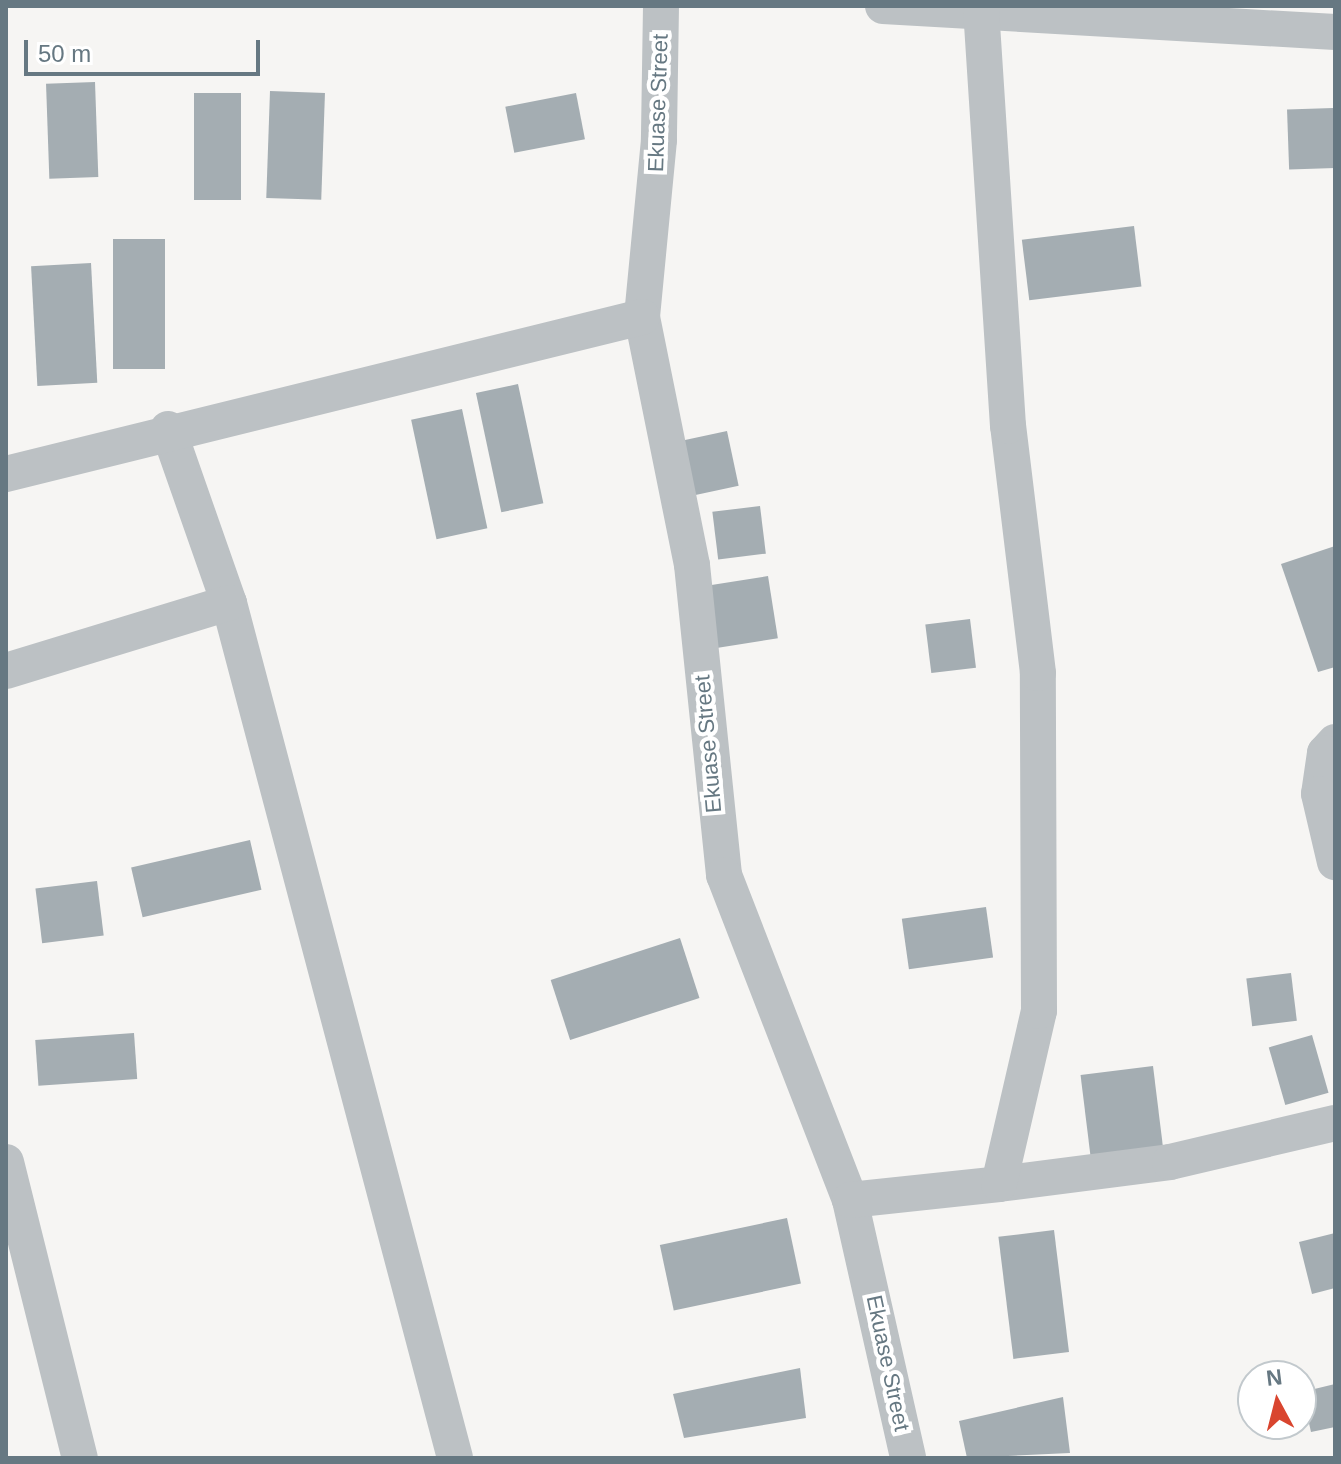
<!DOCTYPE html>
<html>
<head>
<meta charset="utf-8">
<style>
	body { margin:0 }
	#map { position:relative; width:1341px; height:1464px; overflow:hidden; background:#f6f5f3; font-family:Arial,sans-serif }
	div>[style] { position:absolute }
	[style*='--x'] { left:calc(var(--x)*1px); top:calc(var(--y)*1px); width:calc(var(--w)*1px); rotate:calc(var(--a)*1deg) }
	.building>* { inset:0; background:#a4adb2; transform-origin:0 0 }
	.minor>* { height:36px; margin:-18px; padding:0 18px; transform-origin:18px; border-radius:18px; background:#bcc1c4 }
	span { translate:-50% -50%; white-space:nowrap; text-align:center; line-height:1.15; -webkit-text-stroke:8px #fff; paint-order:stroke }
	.street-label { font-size:22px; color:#667882 }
	.frame { position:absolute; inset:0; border:8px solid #667882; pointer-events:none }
	.north { position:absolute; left:1237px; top:1360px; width:80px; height:80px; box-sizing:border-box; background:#fff; border:2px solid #c2c9cd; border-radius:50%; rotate:353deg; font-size:22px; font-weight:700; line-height:32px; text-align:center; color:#667882 }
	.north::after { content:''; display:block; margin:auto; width:28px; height:36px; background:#d9452f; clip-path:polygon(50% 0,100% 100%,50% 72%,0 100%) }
	.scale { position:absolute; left:24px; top:40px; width:236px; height:36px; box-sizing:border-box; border:4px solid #667882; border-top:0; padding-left:10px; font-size:24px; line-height:28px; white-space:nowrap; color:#667882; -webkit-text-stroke:6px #fff; paint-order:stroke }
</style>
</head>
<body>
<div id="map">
	<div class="building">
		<div style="left:95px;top:82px;width:95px;height:49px;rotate:88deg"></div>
		<div style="left:270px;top:91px;width:55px;height:107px;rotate:2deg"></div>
		<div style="left:194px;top:93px;width:47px;height:107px"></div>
		<div style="left:576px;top:93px;width:47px;height:72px;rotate:79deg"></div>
		<div style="left:1333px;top:108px;width:60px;height:46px;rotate:88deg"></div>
		<div style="left:1134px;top:226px;width:61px;height:113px;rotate:83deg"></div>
		<div style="left:113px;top:239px;width:52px;height:130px"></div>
		<div style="left:91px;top:263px;width:120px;height:60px;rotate:87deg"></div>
		<div style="left:518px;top:384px;width:122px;height:43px;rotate:78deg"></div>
		<div style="left:462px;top:409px;width:122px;height:52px;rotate:78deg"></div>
		<div style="left:727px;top:431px;width:56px;height:56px;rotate:78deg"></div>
		<div style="left:760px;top:506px;width:48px;height:48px;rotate:83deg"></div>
		<div style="clip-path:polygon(1335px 546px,1335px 667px,1318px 672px,1281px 564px)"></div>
		<div style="left:768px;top:576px;width:63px;height:62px;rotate:81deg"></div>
		<div style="left:970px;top:619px;width:49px;height:45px;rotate:83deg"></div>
		<div style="left:250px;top:840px;width:51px;height:122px;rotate:77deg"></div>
		<div style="left:97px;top:881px;width:55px;height:62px;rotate:83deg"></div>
		<div style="left:986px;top:907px;width:51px;height:85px;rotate:82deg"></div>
		<div style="left:680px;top:938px;width:63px;height:136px;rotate:72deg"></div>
		<div style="left:1291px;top:973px;width:48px;height:45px;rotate:83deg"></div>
		<div style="left:134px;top:1033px;width:46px;height:99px;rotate:86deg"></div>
		<div style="left:1312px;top:1035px;width:60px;height:45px;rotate:74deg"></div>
		<div style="left:1153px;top:1066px;width:84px;height:73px;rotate:83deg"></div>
		<div style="left:787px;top:1218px;width:67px;height:130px;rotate:78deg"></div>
		<div style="left:1054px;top:1230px;width:123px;height:56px;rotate:83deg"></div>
		<div style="clip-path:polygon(1335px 1233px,1335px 1288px,1312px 1294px,1299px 1242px)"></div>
		<div style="clip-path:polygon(800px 1368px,806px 1418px,684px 1438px,673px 1394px)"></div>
		<div style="clip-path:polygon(1335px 1384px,1335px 1427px,1311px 1432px,1302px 1392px)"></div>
		<div style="clip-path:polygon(1063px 1397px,1070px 1453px,967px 1458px,959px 1421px)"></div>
	</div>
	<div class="minor">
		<div style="--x:661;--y:6;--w:134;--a:90.9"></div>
		<div style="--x:659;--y:140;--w:178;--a:95.5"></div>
		<div style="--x:642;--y:317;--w:253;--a:78.6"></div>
		<div style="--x:692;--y:565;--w:312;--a:84.1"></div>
		<div style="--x:724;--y:875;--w:349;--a:68.8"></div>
		<div style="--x:850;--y:1200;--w:264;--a:77.3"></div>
		<div style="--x:883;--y:6;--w:453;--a:3.3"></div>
		<div style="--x:168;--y:429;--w:184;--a:70.7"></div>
		<div style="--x:229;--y:603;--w:884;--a:75.19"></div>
		<div style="--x:6;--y:474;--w:655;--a:-13.87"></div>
		<div style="--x:6;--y:671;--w:233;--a:-17"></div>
		<div style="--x:1335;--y:742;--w:15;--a:132"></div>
		<div style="--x:1325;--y:753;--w:41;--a:98.3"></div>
		<div style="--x:1319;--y:794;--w:70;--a:76.8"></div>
		<div style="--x:6;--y:1162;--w:305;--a:76"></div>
		<div style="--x:999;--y:1184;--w:172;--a:-7.3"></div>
		<div style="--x:1170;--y:1162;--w:170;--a:-13.3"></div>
		<div style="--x:850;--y:1200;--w:150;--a:-6.1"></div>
		<div style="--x:999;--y:1184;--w:178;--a:-77"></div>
		<div style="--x:1039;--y:1011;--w:338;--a:-90.2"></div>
		<div style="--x:1038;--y:673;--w:249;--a:-96.9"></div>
		<div style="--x:1008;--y:426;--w:413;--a:-93.7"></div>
	</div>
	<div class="street-label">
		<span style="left:658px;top:103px;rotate:-88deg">Ekuase Street</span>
		<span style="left:708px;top:744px;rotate:-95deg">Ekuase Street</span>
		<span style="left:888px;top:1363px;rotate:78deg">Ekuase Street</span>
	</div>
	<div class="frame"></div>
	<div class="north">N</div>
	<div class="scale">50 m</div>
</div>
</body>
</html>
